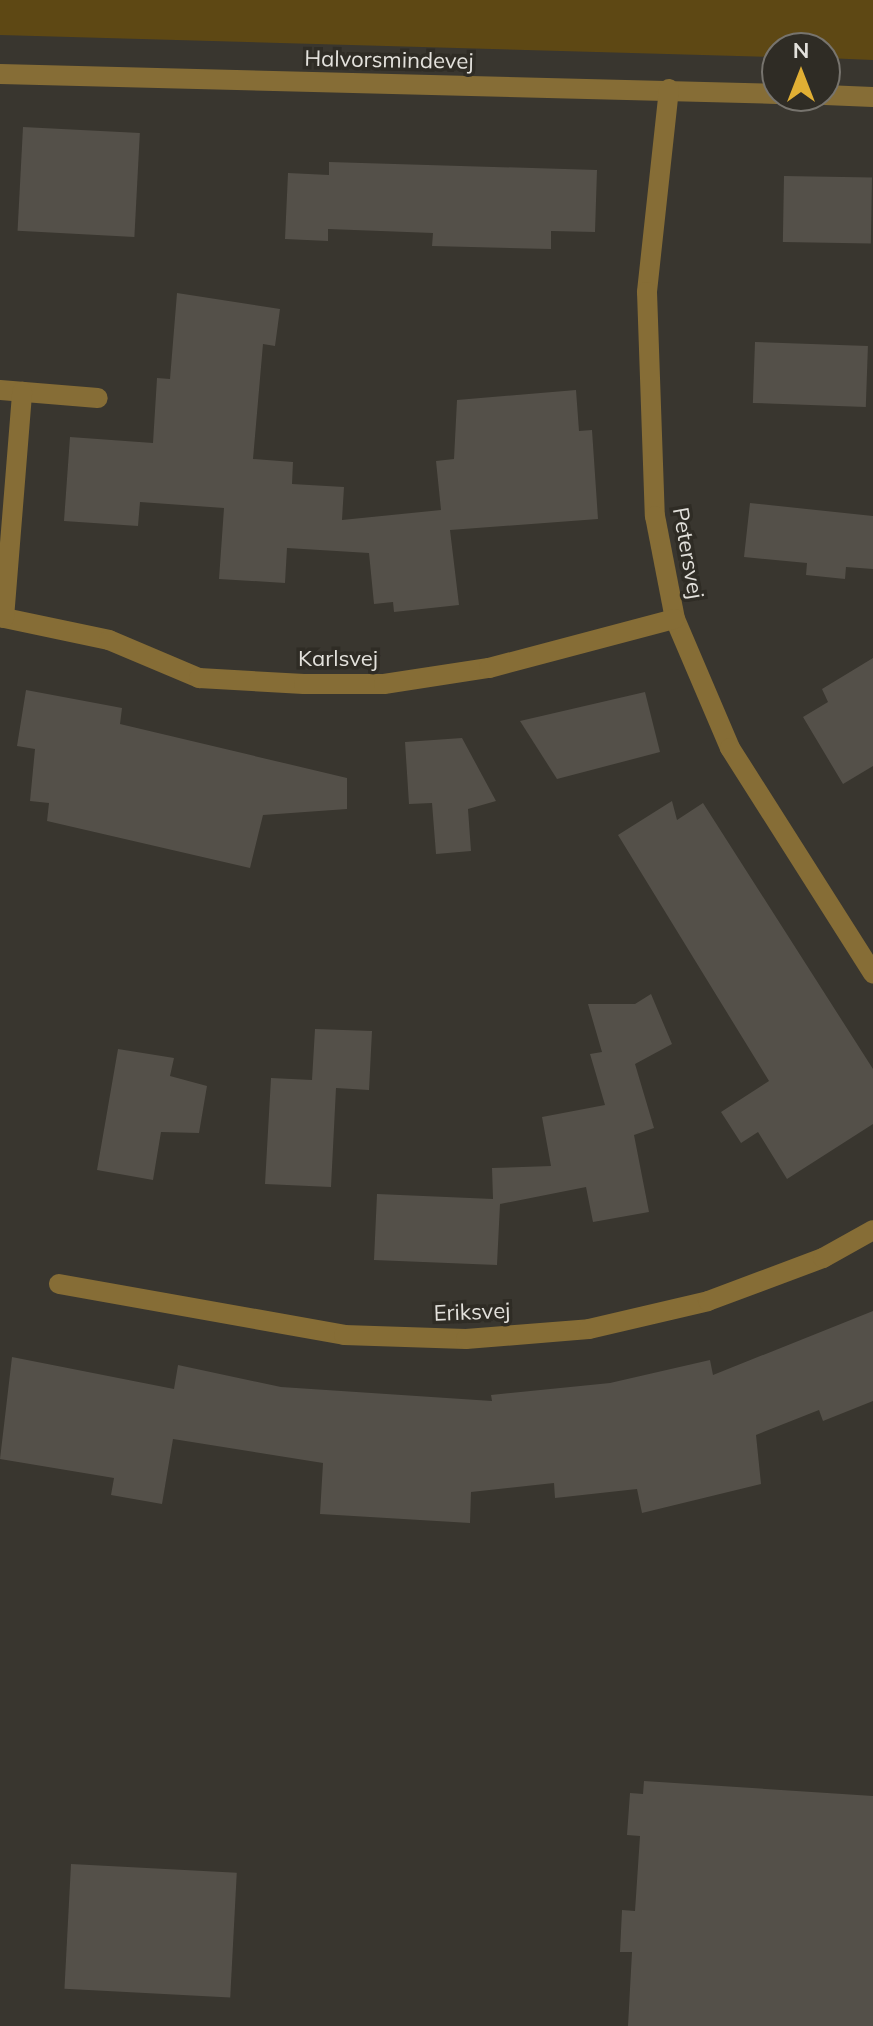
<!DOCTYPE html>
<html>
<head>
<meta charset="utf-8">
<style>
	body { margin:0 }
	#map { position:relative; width:873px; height:2026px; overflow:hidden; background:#39362f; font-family:Mulish,sans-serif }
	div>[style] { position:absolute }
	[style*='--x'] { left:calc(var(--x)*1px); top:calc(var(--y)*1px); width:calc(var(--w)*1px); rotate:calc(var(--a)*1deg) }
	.green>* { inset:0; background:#5e4814 }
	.building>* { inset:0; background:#545049; transform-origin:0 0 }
	.minor>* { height:20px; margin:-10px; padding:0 10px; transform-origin:10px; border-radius:10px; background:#866d36 }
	span { translate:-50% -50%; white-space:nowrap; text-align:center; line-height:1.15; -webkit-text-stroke:7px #2f2c25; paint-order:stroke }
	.street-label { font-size:22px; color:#e3e1dc }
	.north { position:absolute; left:761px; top:32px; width:80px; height:80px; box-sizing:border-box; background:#2f2c25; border:2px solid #77746e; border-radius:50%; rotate:0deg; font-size:22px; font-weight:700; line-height:32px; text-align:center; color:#e3e1dc }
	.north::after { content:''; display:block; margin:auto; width:28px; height:36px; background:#e1af34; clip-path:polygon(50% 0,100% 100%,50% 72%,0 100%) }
</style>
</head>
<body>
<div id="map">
	<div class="green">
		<div style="clip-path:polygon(0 0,873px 0,873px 60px,825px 58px,825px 48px,777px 48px,777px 57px,0 35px)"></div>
	</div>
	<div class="building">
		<div style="left:23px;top:127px;width:117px;height:104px;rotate:3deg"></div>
		<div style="clip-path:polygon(329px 162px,597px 170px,595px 232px,551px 231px,551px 249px,432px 246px,433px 233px,328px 229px,328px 241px,285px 239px,288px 173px,329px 175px)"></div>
		<div style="left:784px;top:176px;width:88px;height:66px;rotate:1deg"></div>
		<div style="clip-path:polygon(177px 293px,280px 309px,275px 346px,263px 344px,253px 459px,293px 462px,292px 484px,344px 487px,342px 520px,441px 510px,436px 461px,454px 459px,457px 400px,576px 390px,579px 431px,592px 430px,598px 519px,450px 530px,459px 605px,394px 612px,393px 602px,374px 604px,369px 553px,287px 548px,285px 583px,219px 579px,224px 508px,140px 502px,138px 526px,64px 521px,70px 437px,153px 443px,157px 378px,170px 379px)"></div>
		<div style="left:755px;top:342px;width:113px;height:61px;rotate:2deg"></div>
		<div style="clip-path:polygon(750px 503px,873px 516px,873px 569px,846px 567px,845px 579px,806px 575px,807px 563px,744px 557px)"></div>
		<div style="clip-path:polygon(873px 658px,873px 766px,843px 784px,803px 717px,828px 702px,822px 689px)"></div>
		<div style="clip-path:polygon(26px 690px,122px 708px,120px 724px,347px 778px,347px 809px,263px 815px,250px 868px,47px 821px,49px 803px,30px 801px,35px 749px,17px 746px)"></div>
		<div style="clip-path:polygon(645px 692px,660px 752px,557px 779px,520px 721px)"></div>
		<div style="clip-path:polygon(462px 738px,496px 801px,468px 809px,471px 851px,436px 854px,432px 803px,409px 804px,405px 742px)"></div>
		<div style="clip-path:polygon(672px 801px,677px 820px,703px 803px,873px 1069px,873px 1124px,787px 1179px,758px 1132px,741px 1143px,721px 1112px,769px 1081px,618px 835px)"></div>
		<div style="clip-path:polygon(651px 994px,672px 1044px,635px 1064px,654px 1128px,634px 1135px,649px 1212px,593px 1222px,586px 1187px,500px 1204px,497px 1265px,374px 1260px,377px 1194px,493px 1199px,492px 1168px,551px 1166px,542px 1117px,605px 1105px,590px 1054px,602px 1052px,588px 1004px,635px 1004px)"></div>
		<div style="clip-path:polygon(315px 1029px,372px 1031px,369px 1090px,336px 1088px,331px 1187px,265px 1184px,271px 1078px,312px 1080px)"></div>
		<div style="clip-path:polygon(118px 1049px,174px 1058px,170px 1076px,207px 1086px,199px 1133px,161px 1132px,153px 1180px,97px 1170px)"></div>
		<div style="clip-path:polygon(873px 1311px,873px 1401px,823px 1421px,819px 1410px,756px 1435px,761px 1484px,642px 1513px,637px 1489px,555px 1498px,554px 1483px,471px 1492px,470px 1523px,320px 1514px,323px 1463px,173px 1439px,162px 1504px,111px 1495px,114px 1478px,0 1459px,12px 1357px,174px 1389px,178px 1365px,281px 1387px,492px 1401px,491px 1395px,610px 1383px,710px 1360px,713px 1375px)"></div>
		<div style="clip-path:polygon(644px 1781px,873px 1796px,873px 2026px,628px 2026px,632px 1952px,620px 1952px,622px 1910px,635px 1911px,640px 1836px,627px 1835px,630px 1793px,643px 1794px)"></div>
		<div style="left:71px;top:1864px;width:166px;height:125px;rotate:3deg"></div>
	</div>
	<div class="minor">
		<div style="--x:0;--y:74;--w:777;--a:1.47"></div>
		<div style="--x:669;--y:89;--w:204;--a:96.2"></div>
		<div style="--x:647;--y:292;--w:224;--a:88"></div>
		<div style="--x:655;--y:516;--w:105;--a:79"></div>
		<div style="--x:675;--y:619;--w:140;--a:66.9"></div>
		<div style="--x:730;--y:748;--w:267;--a:57.6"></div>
		<div style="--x:825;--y:95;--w:48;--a:2.4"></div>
		<div style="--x:0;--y:390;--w:98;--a:4.7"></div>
		<div style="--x:0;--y:617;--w:111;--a:11.9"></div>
		<div style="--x:109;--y:640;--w:98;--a:22.9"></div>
		<div style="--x:199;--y:678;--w:105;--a:3.3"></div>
		<div style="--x:304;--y:684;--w:80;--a:0"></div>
		<div style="--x:384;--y:684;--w:106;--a:-8.7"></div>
		<div style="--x:489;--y:668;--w:192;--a:-14.8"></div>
		<div style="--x:4;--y:618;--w:227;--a:-85.4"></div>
		<div style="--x:59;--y:1284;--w:290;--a:10.1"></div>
		<div style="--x:344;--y:1335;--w:122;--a:1.9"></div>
		<div style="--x:466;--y:1339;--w:123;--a:-4.6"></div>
		<div style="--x:589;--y:1329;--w:122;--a:-13.2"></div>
		<div style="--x:708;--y:1301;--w:123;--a:-20.5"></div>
		<div style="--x:823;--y:1258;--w:57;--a:-29.2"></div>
	</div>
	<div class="street-label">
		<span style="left:389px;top:60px;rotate:1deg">Halvorsmindevej</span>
		<span style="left:688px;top:553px;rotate:80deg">Petersvej</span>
		<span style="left:338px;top:659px">Karlsvej</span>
		<span style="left:472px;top:1312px;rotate:-2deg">Eriksvej</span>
	</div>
	<div class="north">N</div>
</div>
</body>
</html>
